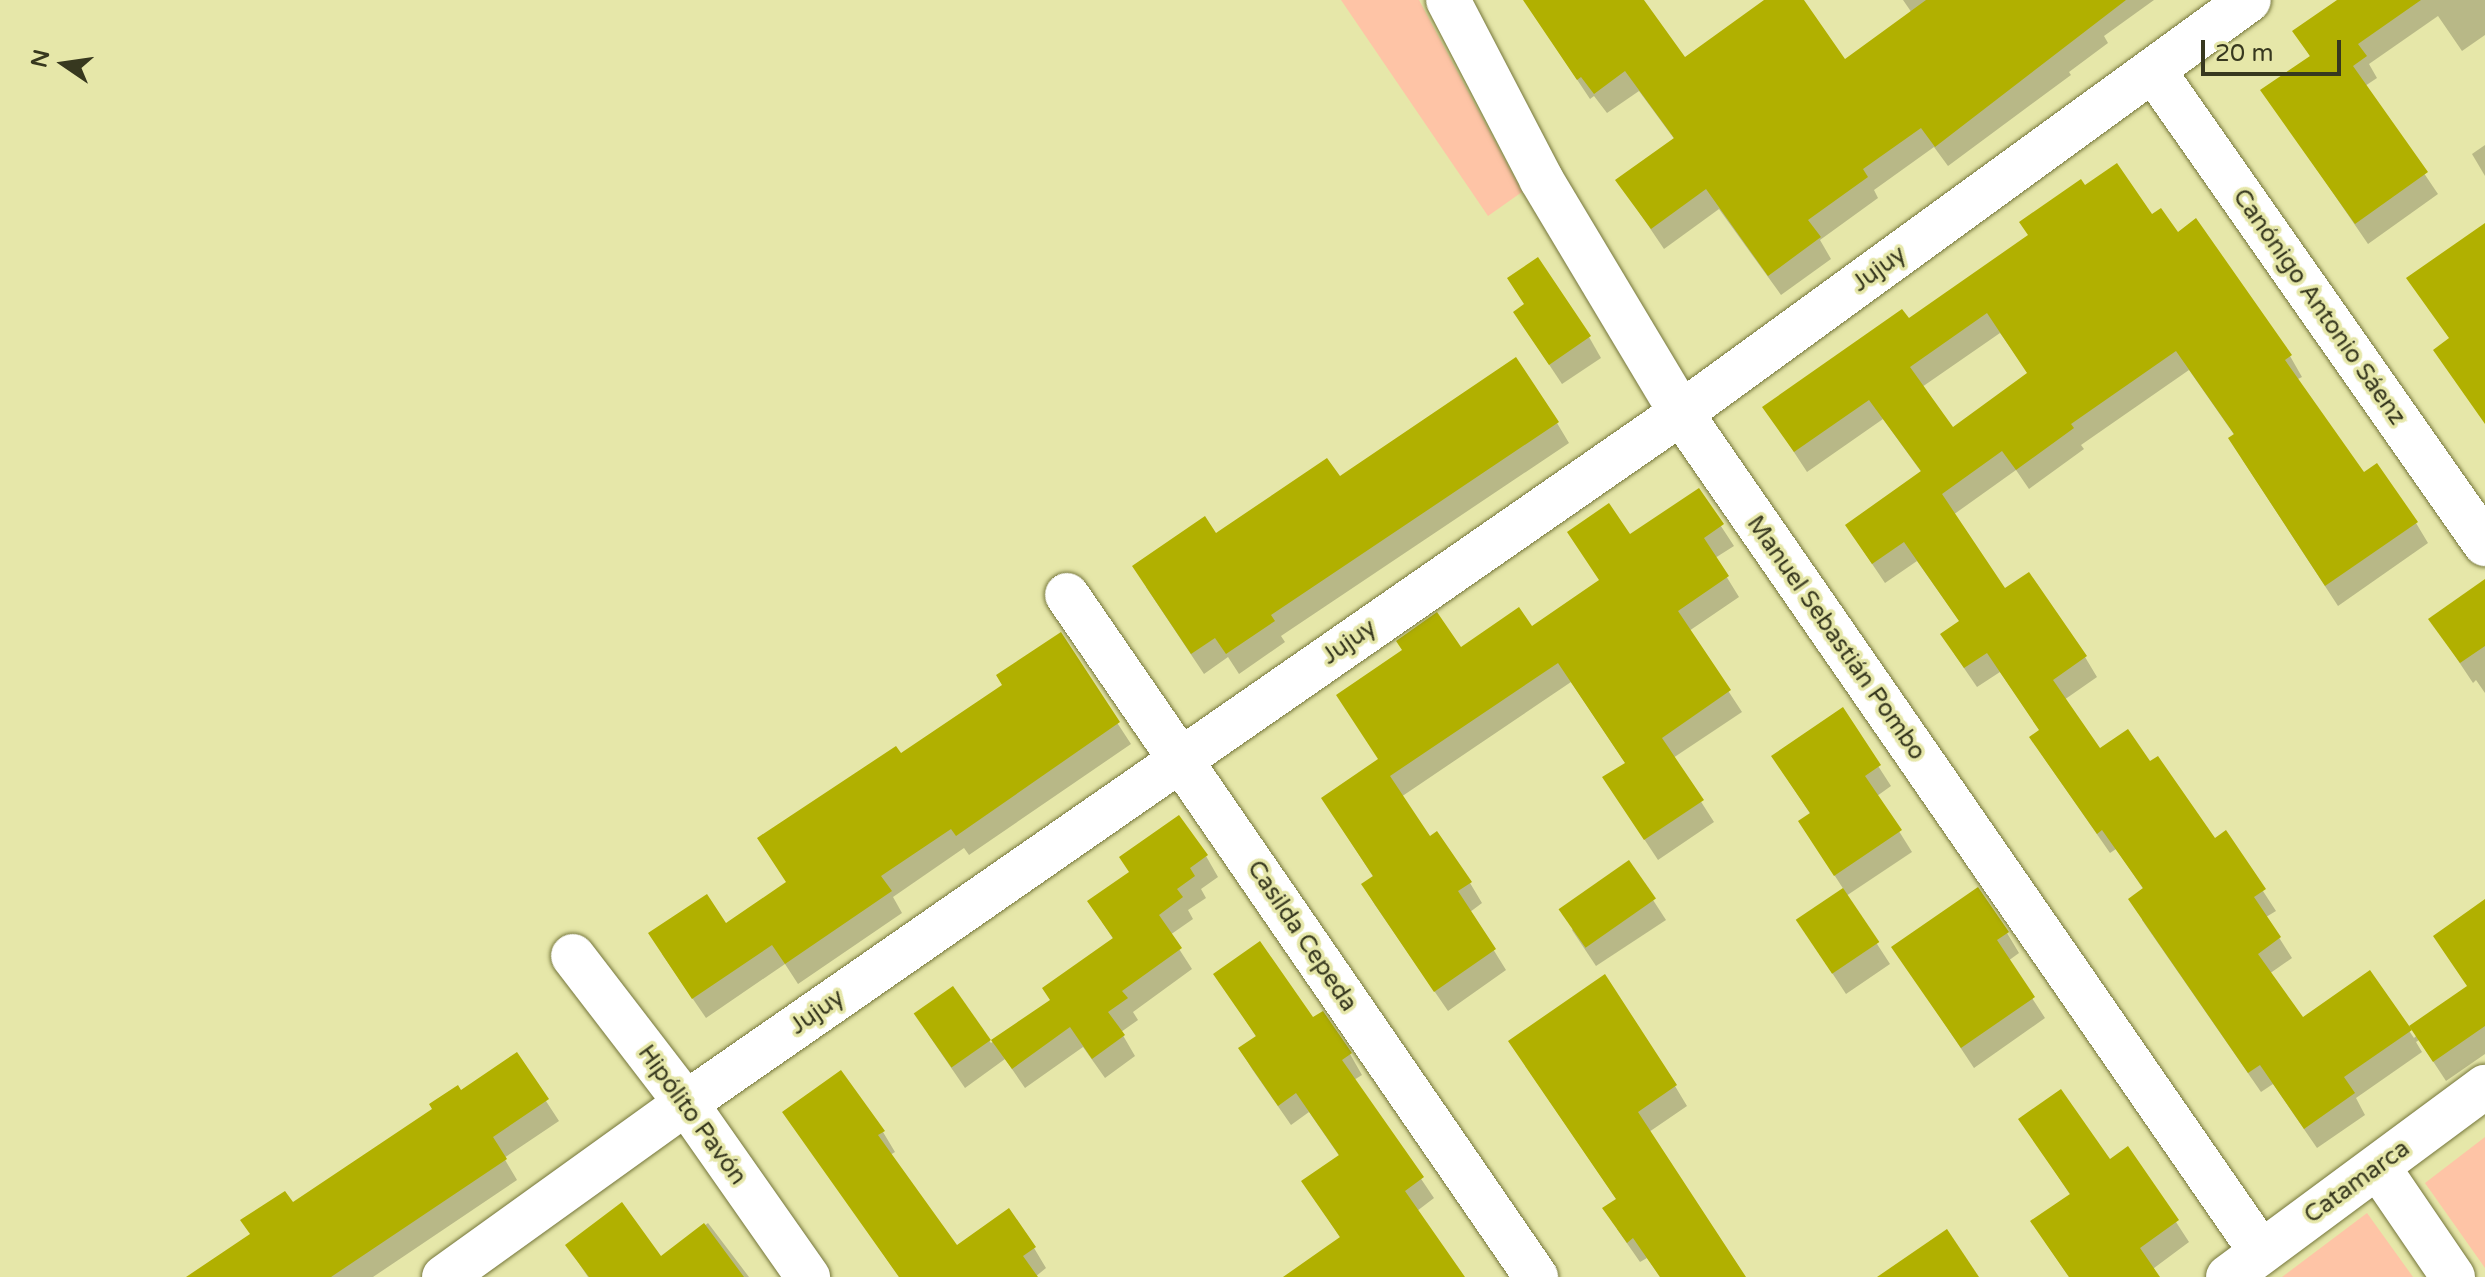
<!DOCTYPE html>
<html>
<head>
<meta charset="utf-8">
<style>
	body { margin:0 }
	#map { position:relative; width:2485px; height:1277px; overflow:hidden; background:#e6e7a9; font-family:"Varela Round",sans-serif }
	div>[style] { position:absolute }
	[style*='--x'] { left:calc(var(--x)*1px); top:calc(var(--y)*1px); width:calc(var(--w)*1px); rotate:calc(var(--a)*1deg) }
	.green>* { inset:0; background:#fec4a6 }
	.shadow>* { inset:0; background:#0003 }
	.building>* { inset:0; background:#b1b000; transform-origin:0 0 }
	.roads { filter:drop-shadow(0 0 2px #75763b) drop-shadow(0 0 2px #75763b) }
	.minor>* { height:44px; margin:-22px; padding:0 22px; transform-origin:22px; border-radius:22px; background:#fff }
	span { translate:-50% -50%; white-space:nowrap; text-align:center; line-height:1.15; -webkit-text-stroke:7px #e6e7a9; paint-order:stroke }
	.street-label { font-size:24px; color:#37381f }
	.north { position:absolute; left:24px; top:24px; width:80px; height:80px; -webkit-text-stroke:6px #e6e7a9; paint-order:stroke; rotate:283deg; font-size:22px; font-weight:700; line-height:32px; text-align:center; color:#37381f }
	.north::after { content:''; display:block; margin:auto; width:28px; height:36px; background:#37381f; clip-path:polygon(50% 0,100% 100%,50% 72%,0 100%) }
	.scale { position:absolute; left:2201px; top:40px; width:140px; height:36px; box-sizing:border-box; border:4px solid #37381f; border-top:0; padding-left:10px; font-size:24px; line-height:28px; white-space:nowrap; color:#37381f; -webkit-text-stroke:6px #e6e7a9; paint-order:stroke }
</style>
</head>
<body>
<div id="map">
	<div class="green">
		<div style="clip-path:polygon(1341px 0,1419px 0,1522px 192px,1488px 216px)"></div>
		<div style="clip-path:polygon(2485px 1137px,2485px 1268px,2425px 1183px)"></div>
		<div style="clip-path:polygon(2367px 1213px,2413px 1277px,2282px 1277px)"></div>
	</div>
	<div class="shadow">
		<div style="clip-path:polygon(1524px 0,1642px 0,1685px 60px,1768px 0,1801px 0,1845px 62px,1912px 13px,1903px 0,2154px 0,2104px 36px,2108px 43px,2069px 72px,2071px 75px,1948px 166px,1934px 147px,1874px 190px,1878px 198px,1820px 240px,1831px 259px,1781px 295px,1719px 209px,1664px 249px,1618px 181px,1675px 140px,1639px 91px,1607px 113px,1594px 96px,1590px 99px)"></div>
		<div style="clip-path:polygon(2354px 0,2485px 0,2485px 35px,2462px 51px,2438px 16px,2369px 64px,2377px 78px,2365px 86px,2438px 194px,2368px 244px,2263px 91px,2311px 58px,2295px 32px)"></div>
		<div style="clip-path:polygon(2485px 145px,2485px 176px,2472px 154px)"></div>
		<div style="clip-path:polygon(evenodd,2085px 188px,2152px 216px,2177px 234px,2290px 356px,2302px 377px,2296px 380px,2363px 475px,2416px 523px,2428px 543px,2338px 606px,2242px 459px,2235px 436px,2189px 370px,2081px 445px,2084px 449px,2029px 489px,2016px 470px,1953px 515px,2005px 591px,2085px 657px,2097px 677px,2064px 700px,2099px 751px,2150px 764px,2215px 841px,2225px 833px,2276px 911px,2266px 917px,2292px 958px,2269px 974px,2302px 1020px,2370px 973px,2414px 1038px,2468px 987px,2485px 913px,2485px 1054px,2446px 1081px,2419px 1040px,2416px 1042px,2422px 1052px,2356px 1098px,2365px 1115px,2317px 1148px,2273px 1084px,2261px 1092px,2142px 920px,2144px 890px,2116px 849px,2110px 853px,2044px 758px,2032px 738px,2041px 732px,2000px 672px,1977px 687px,1955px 655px,1943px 634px,1960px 622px,1917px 561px,1885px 583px,1860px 546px,1922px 473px,1883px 419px,1807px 472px,1765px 408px,1908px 321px,2030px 236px,2085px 188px,2000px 333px,2029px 374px,1952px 429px,1922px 387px,2000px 333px)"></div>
		<div style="clip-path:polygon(1528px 333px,1589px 337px,1601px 358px,1562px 384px)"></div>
		<div style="clip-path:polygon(1557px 423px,1569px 443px,1281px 636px,1285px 642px,1239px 674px,1228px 657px,1204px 674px,1146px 587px,1339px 479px)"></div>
		<div style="clip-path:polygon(1698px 491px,1734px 546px,1715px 558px,1739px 597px,1689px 631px,1742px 712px,1673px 758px,1714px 822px,1658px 860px,1617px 798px,1626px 764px,1571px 682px,1401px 797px,1429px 839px,1470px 883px,1482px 903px,1470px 912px,1506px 970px,1448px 1011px,1375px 905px,1363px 885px,1374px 878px,1323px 799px,1380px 760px,1460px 649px,1531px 628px,1601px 582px,1629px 537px)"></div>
		<div style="clip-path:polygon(2485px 602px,2485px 693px,2476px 680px,2473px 683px,2431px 620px)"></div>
		<div style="clip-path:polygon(1060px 635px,1131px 744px,969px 855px,964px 848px,893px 897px,902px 913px,798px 984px,785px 964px,706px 1018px,662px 954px,726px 925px,788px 883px,900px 756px,1004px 686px)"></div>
		<div style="clip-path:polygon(1842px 710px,1891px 786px,1877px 796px,1912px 852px,1846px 896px,1890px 964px,1846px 994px,1811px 941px,1844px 890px,1813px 842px,1811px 815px,1786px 777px)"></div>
		<div style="clip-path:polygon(1206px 856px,1218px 877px,1201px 889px,1206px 898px,1188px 910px,1193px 919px,1170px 935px,1192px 969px,1133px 1012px,1138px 1020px,1121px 1032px,1135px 1056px,1105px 1078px,1083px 1047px,1025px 1088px,1005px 1059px,965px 1088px,928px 1034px,953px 989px,991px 1043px,1052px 1001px,1114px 940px,1102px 922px)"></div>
		<div style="clip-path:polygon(1629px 863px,1666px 920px,1596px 966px,1572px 930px)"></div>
		<div style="clip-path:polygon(2007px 933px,2019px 953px,2008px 961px,2045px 1018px,1974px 1068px,1894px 948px)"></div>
		<div style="clip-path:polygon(1216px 975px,1313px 1020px,1350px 1054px,1362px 1075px,1354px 1080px,1434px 1198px,1417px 1211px,1463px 1277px,1320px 1277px,1341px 1239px,1304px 1182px,1340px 1157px,1309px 1112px,1291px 1125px,1252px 1069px,1240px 1049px,1257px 1038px)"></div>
		<div style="clip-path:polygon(516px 1055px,559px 1121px,504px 1158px,517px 1180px,373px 1277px,208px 1277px,292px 1205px)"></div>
		<div style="clip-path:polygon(1523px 1062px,1675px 1086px,1687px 1106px,1649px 1132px,1744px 1277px,1660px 1277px,1647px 1258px,1640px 1262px,1617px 1229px,1617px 1200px)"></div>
		<div style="clip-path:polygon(785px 1112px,883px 1132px,895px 1152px,890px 1155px,956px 1248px,1034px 1248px,1046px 1268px,1035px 1277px,899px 1277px)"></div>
		<div style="clip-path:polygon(2020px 1119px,2109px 1161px,2128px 1148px,2189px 1242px,2142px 1277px,2069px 1277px,2045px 1242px,2071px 1196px)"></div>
		<div style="clip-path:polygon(708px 1223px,749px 1277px,588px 1277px,567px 1245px,660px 1259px)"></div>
	</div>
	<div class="building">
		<div style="clip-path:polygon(1523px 0,1644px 0,1685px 57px,1764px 0,1804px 0,1845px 59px,1926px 0,2126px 0,1935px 147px,1921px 128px,1863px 169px,1868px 177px,1808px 220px,1821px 237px,1768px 276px,1706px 189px,1651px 229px,1615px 180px,1674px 138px,1625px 71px,1594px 94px,1581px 77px,1577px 80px)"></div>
		<div style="clip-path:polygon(2337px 0,2421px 0,2358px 44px,2367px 56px,2353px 66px,2428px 172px,2355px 224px,2260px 90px,2310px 56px,2292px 31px)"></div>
		<div style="clip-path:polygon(evenodd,2117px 163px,2152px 214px,2161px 208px,2178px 232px,2196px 218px,2292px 355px,2285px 360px,2364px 472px,2377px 463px,2418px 522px,2325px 586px,2228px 438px,2234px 434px,2176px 351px,2071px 424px,2074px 428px,2016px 470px,2002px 451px,1942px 494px,2005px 588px,2029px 572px,2087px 656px,2053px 680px,2100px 748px,2128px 729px,2150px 761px,2158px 756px,2215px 838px,2226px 830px,2266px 889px,2254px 897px,2281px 937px,2258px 954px,2303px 1017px,2370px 970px,2412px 1030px,2344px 1077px,2355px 1093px,2304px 1129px,2260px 1065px,2248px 1073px,2128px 899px,2143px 888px,2102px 830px,2097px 834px,2029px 737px,2039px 730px,1987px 653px,1964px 668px,1940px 634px,1959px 621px,1904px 542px,1872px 564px,1845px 525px,1921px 471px,1869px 400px,1794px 452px,1762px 407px,1902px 309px,1909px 318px,2028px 235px,2019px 222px,2081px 179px,2085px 185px,2117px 163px,1987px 313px,2027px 373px,1953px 427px,1910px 367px,1987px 313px)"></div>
		<div style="clip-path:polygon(2485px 223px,2485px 424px,2433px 350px,2449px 338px,2406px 278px)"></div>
		<div style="clip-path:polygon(1538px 257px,1591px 336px,1549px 365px,1513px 312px,1524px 304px,1507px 278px)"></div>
		<div style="clip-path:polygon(1516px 357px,1559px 422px,1271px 615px,1275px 621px,1226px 654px,1215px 638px,1191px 654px,1132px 566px,1205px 516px,1216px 533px,1327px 458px,1340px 476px)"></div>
		<div style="clip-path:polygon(1699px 488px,1724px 524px,1704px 538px,1729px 576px,1678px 611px,1731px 690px,1662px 738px,1704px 800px,1644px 840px,1602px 777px,1625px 763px,1558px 663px,1390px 776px,1430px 836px,1437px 831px,1472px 882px,1458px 891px,1496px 949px,1434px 992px,1361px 884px,1373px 876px,1321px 798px,1378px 759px,1336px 695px,1402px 650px,1396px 641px,1437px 612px,1461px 647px,1519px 607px,1532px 626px,1599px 580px,1567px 532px,1609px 503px,1630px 534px)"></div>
		<div style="clip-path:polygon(2485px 579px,2485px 646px,2460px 663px,2428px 619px)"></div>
		<div style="clip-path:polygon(1061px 632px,1120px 722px,956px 836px,951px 829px,881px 876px,892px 891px,785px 964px,772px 945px,692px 999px,648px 933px,707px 894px,726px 923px,786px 882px,757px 838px,896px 746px,901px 753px,1002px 685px,996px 675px)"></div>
		<div style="clip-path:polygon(1843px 707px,1881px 765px,1865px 776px,1902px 830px,1834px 876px,1798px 821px,1810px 813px,1771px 756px)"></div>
		<div style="clip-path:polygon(1179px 815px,1208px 855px,1190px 868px,1195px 876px,1177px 889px,1183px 897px,1159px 915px,1182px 948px,1122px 991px,1128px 998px,1108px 1012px,1125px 1035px,1092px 1059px,1070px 1027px,1012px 1069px,991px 1040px,1050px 1000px,1042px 988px,1113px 938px,1087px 901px,1129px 872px,1119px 857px)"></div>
		<div style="left:1629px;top:860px;width:47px;height:86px;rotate:55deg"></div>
		<div style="clip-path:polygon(1978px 887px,2009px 932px,1997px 940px,2035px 997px,1961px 1048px,1891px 947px)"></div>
		<div style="left:1843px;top:888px;width:65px;height:57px;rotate:56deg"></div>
		<div style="clip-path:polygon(2485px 899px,2485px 1026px,2433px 1062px,2409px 1026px,2467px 986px,2433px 936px)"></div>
		<div style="clip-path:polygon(1260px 941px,1313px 1017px,1323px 1011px,1352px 1053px,1342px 1060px,1424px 1177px,1405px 1191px,1465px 1277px,1283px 1277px,1340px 1237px,1301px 1181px,1339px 1155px,1296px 1093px,1278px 1106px,1238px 1048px,1256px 1036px,1213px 974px)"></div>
		<div style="clip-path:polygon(1605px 974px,1677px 1085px,1638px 1112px,1746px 1277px,1660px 1277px,1633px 1238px,1627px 1243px,1602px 1208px,1616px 1199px,1508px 1041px)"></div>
		<div style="left:953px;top:986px;width:66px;height:48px;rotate:55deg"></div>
		<div style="clip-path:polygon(517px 1052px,549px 1099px,493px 1137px,507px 1159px,331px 1277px,186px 1277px,250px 1234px,240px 1220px,285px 1191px,293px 1202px,432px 1109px,429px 1104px,458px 1085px,461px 1090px)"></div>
		<div style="clip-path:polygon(841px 1070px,885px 1131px,878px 1135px,957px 1245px,1009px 1208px,1036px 1247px,1023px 1256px,1038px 1277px,899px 1277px,782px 1112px)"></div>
		<div style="clip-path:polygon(2061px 1089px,2110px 1159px,2128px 1146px,2179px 1220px,2140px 1248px,2160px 1277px,2069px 1277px,2030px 1221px,2070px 1194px,2018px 1119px)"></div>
		<div style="clip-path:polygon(622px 1202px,661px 1256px,704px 1223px,744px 1277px,589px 1277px,565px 1245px)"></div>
		<div style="clip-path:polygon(1947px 1229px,1979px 1277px,1877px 1277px)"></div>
	</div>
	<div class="roads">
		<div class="minor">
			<div style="--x:1448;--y:0;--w:202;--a:62.5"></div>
			<div style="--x:1541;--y:179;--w:273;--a:59.1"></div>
			<div style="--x:1681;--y:413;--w:1020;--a:55.34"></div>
			<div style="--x:2153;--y:70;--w:579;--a:54.99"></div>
			<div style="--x:1067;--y:595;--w:828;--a:55.48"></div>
			<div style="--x:573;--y:956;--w:185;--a:52.5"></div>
			<div style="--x:686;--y:1103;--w:213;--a:55"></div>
			<div style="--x:2378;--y:1167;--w:133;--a:55.7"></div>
			<div style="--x:444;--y:1277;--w:298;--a:-35.7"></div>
			<div style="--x:686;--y:1103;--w:1211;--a:-34.74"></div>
			<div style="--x:1681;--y:413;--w:702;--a:-36.02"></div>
			<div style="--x:2228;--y:1277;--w:320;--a:-36.5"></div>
		</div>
	</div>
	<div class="street-label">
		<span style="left:1879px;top:269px;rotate:-36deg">Jujuy</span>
		<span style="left:2319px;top:307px;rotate:55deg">Canónigo Antonio Sáenz</span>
		<span style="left:1836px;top:638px;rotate:55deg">Manuel Sebastián Pombo</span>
		<span style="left:1349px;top:642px;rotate:-35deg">Jujuy</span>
		<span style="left:1302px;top:936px;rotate:56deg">Casilda Cepeda</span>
		<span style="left:817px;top:1012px;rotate:-35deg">Jujuy</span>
		<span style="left:692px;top:1115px;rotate:54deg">Hipólito Pavón</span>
		<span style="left:2357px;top:1182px;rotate:-36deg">Catamarca</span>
	</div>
	<div class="north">N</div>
	<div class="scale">20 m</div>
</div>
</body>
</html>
